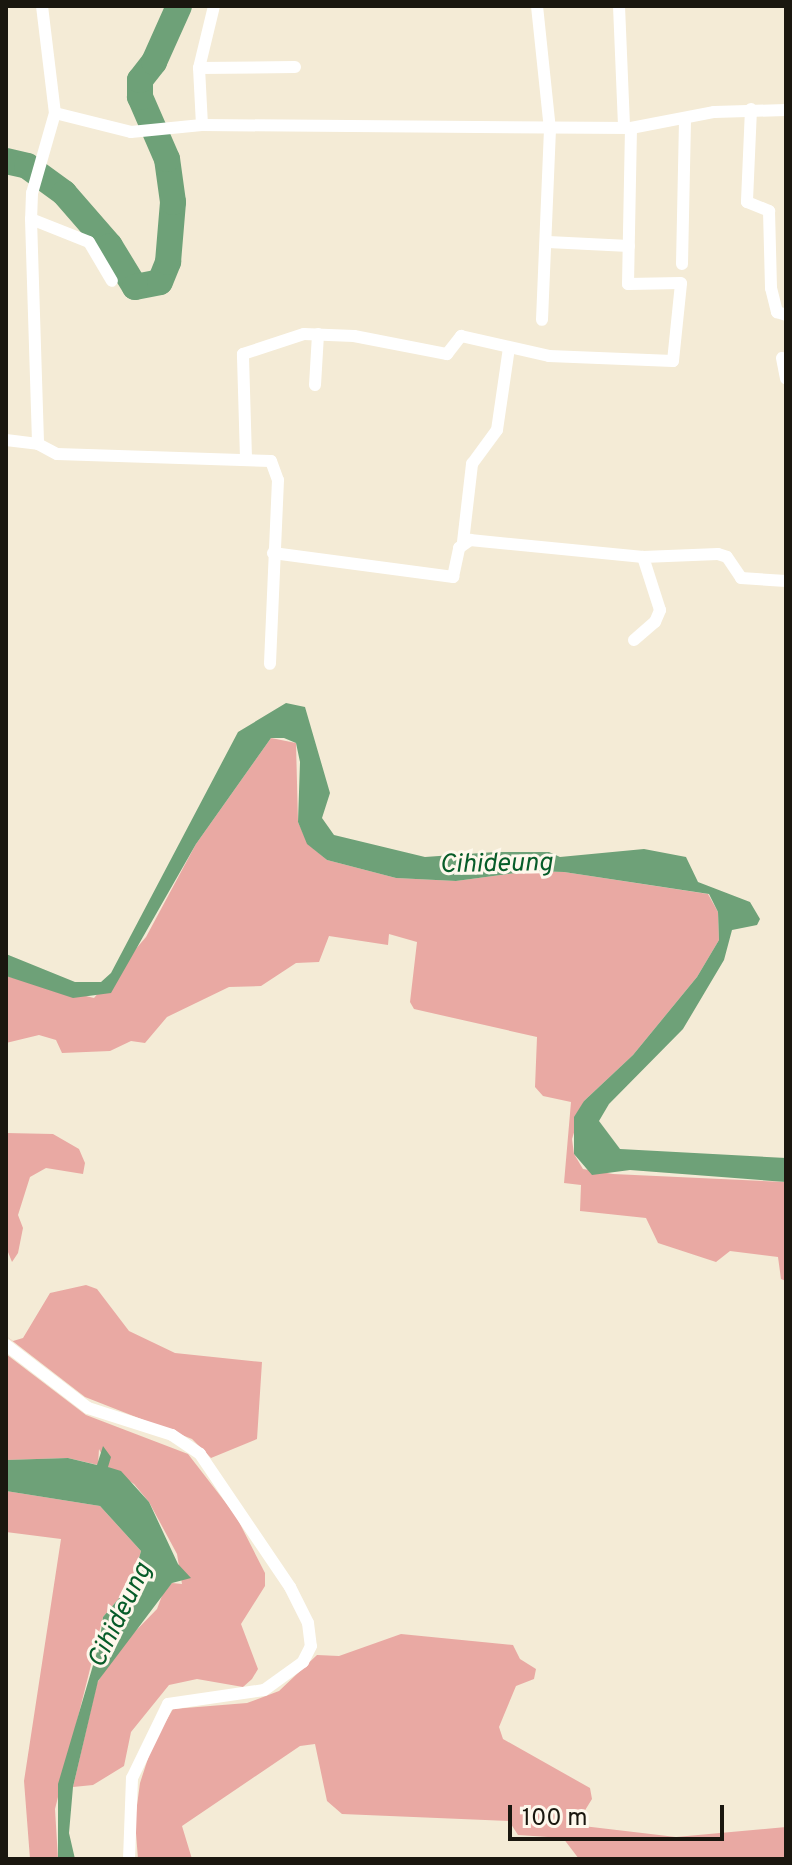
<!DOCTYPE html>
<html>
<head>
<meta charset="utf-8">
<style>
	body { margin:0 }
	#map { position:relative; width:792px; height:1865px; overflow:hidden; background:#f4ebd6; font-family:Overpass,sans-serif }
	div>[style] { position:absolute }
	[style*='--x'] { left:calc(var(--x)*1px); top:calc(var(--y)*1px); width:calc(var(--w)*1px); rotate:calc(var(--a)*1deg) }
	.green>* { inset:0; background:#e9a9a3 }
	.water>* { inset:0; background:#6ea178 }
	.river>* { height:26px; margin:-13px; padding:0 13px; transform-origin:13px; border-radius:13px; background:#6ea178 }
	.street>* { height:12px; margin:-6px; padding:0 6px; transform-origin:6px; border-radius:6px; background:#fff }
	span { translate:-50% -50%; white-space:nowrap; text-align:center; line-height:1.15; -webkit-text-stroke:6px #fef8ec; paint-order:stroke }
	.water-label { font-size:26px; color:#075c29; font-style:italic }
	.frame { position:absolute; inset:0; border:8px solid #1a170f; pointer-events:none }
	.scale { position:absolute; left:508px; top:1805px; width:216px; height:36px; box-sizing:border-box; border:4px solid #1a170f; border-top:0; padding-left:10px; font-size:24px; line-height:28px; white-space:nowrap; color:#1a170f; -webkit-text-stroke:6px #fef8ec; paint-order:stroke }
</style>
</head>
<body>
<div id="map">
	<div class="green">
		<div style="clip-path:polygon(271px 738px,296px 743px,298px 822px,308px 844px,327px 860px,396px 878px,456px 881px,531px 871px,564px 872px,708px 894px,718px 912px,719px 940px,697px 977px,633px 1055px,584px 1101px,572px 1139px,574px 1154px,583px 1169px,613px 1174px,786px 1182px,786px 1281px,781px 1279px,778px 1257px,730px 1251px,716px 1262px,658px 1243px,646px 1218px,580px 1211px,581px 1185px,564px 1183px,571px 1102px,543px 1096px,535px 1087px,537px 1037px,414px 1009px,410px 1002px,417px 942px,389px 934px,388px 945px,329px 936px,319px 962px,296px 963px,261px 986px,229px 987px,167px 1017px,145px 1043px,131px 1041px,110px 1051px,62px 1053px,56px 1040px,39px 1035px,6px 1043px,6px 976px,94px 998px,146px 937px,196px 844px)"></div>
		<div style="clip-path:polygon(6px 1133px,53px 1134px,79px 1149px,85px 1163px,83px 1174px,46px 1168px,30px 1177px,18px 1215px,23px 1228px,18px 1253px,12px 1262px,6px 1247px)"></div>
		<div style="clip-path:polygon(86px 1285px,97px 1289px,129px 1331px,175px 1353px,262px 1362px,257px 1439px,211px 1458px,192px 1439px,85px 1397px,6px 1336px,13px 1341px,23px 1338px,50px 1293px)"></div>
		<div style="clip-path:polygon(6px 1354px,86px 1415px,188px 1454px,236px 1516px,265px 1573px,265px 1586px,241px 1624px,258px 1669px,252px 1679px,243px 1687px,197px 1679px,169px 1685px,131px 1732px,124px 1766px,93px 1785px,73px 1787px,97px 1683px,120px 1647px,157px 1609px,163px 1593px,172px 1583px,182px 1584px,177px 1554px,149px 1502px,134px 1484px,108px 1467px,99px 1449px,98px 1465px,68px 1458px,6px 1460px)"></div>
		<div style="clip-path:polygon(6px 1491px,100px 1506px,141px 1551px,132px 1583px,103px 1617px,55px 1809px,58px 1859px,30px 1859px,24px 1781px,61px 1539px,6px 1532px)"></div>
		<div style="clip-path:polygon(401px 1634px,513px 1645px,520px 1659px,536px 1669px,534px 1679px,516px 1686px,499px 1727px,503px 1739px,590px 1788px,592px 1799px,579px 1820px,583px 1826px,676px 1837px,786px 1827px,786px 1859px,579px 1859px,563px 1838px,518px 1835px,509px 1821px,342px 1814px,327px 1801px,315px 1744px,300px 1746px,182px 1826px,192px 1859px,138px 1859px,135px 1820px,140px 1783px,153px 1743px,173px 1709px,247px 1703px,279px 1691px,317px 1655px,339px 1656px)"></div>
	</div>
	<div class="water">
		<div style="clip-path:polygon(286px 703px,305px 707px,330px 793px,322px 818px,334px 835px,425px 857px,495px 852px,549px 852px,560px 857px,644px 849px,686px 857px,698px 882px,750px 902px,760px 919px,757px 925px,732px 930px,724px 960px,683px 1029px,609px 1104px,599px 1121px,620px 1149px,786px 1158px,786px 1182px,630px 1170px,592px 1175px,574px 1154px,574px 1117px,584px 1101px,633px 1055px,697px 977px,719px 940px,718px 912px,709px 894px,564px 872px,531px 871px,456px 881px,396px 878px,327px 860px,307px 844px,298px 822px,300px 762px,296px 743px,284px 738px,271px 738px,196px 844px,111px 993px,73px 998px,6px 976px,6px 954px,75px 982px,101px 982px,111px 973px,238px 732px)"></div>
		<div style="clip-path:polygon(103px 1446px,111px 1457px,108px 1467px,121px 1471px,149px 1502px,178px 1564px,191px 1578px,172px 1583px,98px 1681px,73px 1787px,69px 1833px,75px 1859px,58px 1859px,58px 1784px,99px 1645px,103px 1617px,132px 1583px,141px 1551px,100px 1506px,6px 1491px,6px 1460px,68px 1458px,97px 1465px)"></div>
	</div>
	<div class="river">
		<div style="--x:6;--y:161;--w:22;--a:13"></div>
		<div style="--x:27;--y:166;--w:46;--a:36.1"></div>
		<div style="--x:64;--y:193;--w:70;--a:49"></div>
		<div style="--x:110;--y:246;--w:48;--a:58.6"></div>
		<div style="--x:135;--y:287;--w:25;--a:-11"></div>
		<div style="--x:160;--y:282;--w:22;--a:-68"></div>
		<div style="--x:168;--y:262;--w:60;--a:-85.2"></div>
		<div style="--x:173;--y:202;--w:43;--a:-97.9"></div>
		<div style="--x:167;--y:159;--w:68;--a:-113.5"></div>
		<div style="--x:140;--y:97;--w:17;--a:-90"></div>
		<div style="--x:140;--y:80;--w:23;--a:-52"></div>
		<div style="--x:154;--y:62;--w:61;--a:-65.9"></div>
	</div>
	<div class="street">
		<div style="--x:42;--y:6;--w:108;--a:83.1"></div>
		<div style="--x:55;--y:113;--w:78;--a:14"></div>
		<div style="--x:131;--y:132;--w:71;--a:-5.6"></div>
		<div style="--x:202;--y:125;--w:429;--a:0.4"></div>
		<div style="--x:631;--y:128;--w:85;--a:-10.9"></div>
		<div style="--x:714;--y:112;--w:72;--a:-1.6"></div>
		<div style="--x:537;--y:6;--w:124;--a:84"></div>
		<div style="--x:550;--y:129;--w:191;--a:92.4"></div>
		<div style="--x:619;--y:6;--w:121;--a:87.6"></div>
		<div style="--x:199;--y:68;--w:96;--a:-0.6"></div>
		<div style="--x:751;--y:109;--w:93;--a:92.5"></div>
		<div style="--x:747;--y:202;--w:24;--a:22"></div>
		<div style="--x:769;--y:211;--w:77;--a:88.5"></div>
		<div style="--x:771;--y:288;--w:25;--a:76"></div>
		<div style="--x:777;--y:312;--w:9;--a:18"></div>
		<div style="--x:55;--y:113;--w:83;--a:106"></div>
		<div style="--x:32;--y:193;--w:26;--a:92"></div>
		<div style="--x:31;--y:219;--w:225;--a:88.2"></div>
		<div style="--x:38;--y:444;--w:21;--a:28"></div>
		<div style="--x:57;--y:454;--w:214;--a:1.9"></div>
		<div style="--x:271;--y:461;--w:20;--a:70"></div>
		<div style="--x:278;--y:480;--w:184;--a:92.5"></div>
		<div style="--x:202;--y:125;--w:57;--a:-93"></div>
		<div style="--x:199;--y:68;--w:64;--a:-76.4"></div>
		<div style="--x:31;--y:219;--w:62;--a:21.6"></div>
		<div style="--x:89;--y:242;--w:45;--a:59.5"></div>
		<div style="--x:548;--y:242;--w:81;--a:2.8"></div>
		<div style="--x:682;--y:264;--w:145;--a:-88.8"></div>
		<div style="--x:782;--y:358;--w:21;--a:79"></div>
		<div style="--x:315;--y:385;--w:51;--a:-86.6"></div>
		<div style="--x:6;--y:440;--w:32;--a:7"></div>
		<div style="--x:246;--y:458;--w:104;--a:-91.7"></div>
		<div style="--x:243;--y:354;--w:64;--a:-18.2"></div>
		<div style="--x:304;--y:334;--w:50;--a:2.3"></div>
		<div style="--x:354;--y:336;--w:95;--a:11"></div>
		<div style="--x:447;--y:354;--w:23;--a:-52"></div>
		<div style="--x:461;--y:336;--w:90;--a:12.8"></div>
		<div style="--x:549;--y:356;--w:124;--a:2.3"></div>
		<div style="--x:673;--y:361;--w:78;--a:-84.1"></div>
		<div style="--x:681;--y:283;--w:53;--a:178.9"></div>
		<div style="--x:628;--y:284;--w:156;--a:-88.9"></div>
		<div style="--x:463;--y:542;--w:79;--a:-83.4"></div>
		<div style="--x:472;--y:464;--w:42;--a:-53.7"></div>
		<div style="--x:497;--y:430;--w:83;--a:-81.7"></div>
		<div style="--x:273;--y:553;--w:182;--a:7.6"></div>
		<div style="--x:453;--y:577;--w:30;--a:-78"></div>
		<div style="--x:459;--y:548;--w:14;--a:-36"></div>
		<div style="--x:470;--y:540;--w:174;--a:5.6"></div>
		<div style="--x:643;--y:557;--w:75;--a:-2.3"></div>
		<div style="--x:718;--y:554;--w:9;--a:18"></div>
		<div style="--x:727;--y:557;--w:25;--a:56"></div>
		<div style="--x:741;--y:578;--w:45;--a:3.8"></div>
		<div style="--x:634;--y:640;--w:28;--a:-41"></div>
		<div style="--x:655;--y:622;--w:13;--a:-67"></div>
		<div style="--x:660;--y:610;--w:56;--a:-107.8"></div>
		<div style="--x:6;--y:1345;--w:103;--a:37.5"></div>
		<div style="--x:88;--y:1408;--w:88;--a:17.8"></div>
		<div style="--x:172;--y:1435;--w:34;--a:34"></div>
		<div style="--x:200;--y:1454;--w:161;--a:55.9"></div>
		<div style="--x:290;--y:1587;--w:40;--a:63.4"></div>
		<div style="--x:308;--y:1623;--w:23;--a:83"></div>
		<div style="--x:311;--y:1646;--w:18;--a:117"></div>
		<div style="--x:303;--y:1662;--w:48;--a:144.3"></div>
		<div style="--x:264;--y:1690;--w:97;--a:171.7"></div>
		<div style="--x:168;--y:1704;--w:82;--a:115.9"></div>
		<div style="--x:132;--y:1778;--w:81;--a:92.1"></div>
	</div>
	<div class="water-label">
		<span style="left:496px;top:865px;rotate:-1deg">Cihideung</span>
		<span style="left:121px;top:1616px;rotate:-64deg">Cihideung</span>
	</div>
	<div class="frame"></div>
	<div class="scale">100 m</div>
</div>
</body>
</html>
